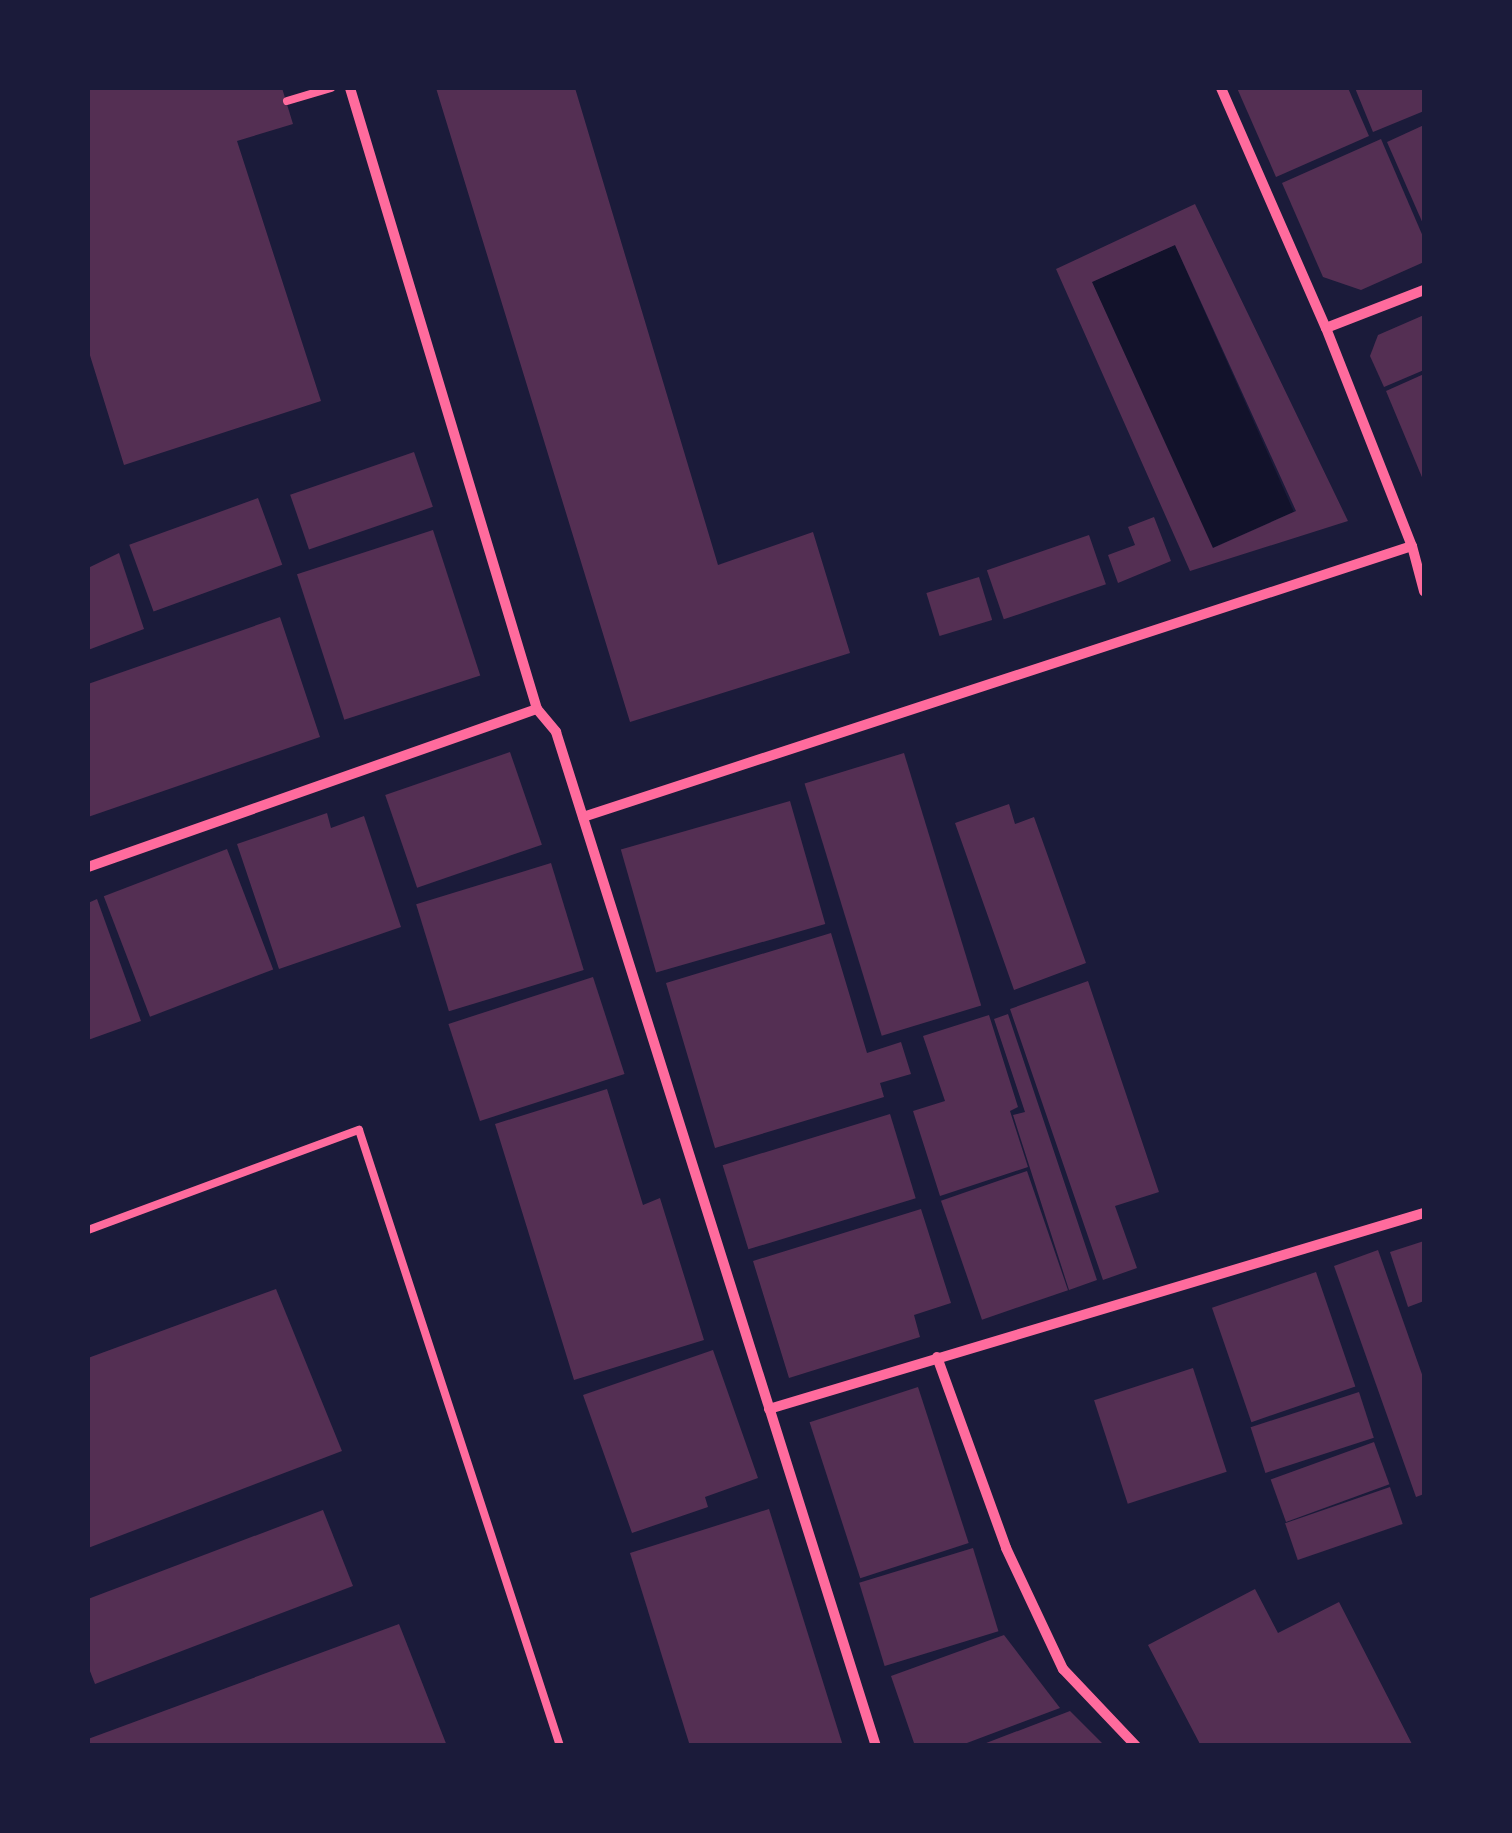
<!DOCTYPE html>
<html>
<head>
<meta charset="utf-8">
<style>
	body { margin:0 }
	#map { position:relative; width:1512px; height:1833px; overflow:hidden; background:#1b1b3a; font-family:Arial,sans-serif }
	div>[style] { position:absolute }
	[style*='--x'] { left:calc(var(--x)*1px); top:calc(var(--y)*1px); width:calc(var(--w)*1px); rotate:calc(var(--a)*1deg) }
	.water>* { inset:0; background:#12122b; transform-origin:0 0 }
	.building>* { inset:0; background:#542f53; transform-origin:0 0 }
	.service>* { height:8px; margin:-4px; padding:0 4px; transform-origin:4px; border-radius:4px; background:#ff6b9d }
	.minor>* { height:10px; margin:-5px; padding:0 5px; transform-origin:5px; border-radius:5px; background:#ff6b9d }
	span { translate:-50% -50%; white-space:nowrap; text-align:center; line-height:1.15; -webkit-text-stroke:10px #1b1b3a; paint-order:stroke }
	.frame { position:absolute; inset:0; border:90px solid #1b1b3a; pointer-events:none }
</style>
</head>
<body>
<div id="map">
	<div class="water">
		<div style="left:1175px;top:245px;width:292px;height:91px;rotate:66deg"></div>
	</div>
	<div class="building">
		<div style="clip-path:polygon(88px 88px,282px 88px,293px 124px,237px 141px,321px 401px,124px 465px,88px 349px)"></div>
		<div style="clip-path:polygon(436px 88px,575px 88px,718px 565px,813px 532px,850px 653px,630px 722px)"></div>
		<div style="clip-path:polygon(1237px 88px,1348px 88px,1369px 136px,1276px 177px)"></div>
		<div style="clip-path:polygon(1355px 88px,1424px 88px,1424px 111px,1373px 132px)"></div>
		<div style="clip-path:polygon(1424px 125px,1424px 226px,1387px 142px)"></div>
		<div style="clip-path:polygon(1381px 139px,1424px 239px,1424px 262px,1361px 290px,1323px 277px,1282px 183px)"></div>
		<div style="clip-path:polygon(evenodd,1195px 204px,1348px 521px,1190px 571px,1056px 269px,1195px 204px,1175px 245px,1296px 511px,1213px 548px,1092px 282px,1175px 245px)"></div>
		<div style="clip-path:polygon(1424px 315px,1424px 370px,1384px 387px,1370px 356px,1378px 335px)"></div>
		<div style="clip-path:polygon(1424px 374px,1424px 482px,1386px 391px)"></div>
		<div style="left:414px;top:452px;width:58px;height:131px;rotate:71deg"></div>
		<div style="left:258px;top:498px;width:71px;height:137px;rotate:70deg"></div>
		<div style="clip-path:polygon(1154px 517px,1171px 561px,1118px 583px,1108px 555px,1135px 545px,1128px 527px)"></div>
		<div style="left:433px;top:530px;width:153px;height:143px;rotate:72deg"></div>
		<div style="left:1089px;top:535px;width:52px;height:108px;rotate:71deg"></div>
		<div style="clip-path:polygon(119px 553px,144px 629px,88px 650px,88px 568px)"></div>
		<div style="left:979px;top:577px;width:45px;height:55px;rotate:73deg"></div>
		<div style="clip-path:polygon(280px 617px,320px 737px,88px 817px,88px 684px)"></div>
		<div style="left:510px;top:752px;width:98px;height:132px;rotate:71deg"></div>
		<div style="left:904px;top:753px;width:264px;height:104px;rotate:73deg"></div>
		<div style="left:790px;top:801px;width:128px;height:176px;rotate:74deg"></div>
		<div style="clip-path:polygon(1009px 804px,1015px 824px,1034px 817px,1086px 963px,1014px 990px,955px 823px)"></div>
		<div style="clip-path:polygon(327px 813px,331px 828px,364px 816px,401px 927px,279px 969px,237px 844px)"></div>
		<div style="left:227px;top:849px;width:129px;height:132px;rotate:69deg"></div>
		<div style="left:551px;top:863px;width:112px;height:141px;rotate:73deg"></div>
		<div style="clip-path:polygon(97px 899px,141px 1021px,88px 1040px,88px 903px)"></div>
		<div style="clip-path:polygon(831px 933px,867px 1053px,901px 1042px,911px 1074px,880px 1083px,884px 1097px,715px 1148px,666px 983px)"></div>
		<div style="left:593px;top:977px;width:102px;height:152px;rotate:72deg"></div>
		<div style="clip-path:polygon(1088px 981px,1159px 1192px,1115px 1206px,1137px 1268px,1103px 1280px,1010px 1009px)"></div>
		<div style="clip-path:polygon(1008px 1014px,1097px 1280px,1069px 1290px,1013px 1115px,1025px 1112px,994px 1019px)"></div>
		<div style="clip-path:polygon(989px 1015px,1018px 1107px,1010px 1111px,1028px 1167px,940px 1196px,913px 1111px,945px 1101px,923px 1036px)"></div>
		<div style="clip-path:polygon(607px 1089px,643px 1205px,660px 1198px,704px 1340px,574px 1380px,495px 1124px)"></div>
		<div style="left:890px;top:1114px;width:88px;height:175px;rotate:73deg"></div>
		<div style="left:1027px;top:1171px;width:126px;height:91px;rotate:71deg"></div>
		<div style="clip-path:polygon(921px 1209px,951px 1303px,914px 1315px,920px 1337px,789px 1378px,753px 1261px)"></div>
		<div style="clip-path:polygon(1424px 1241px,1424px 1301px,1408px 1307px,1390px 1252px)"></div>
		<div style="clip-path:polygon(1378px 1250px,1424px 1380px,1424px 1494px,1416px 1497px,1334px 1266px)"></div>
		<div style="left:1316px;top:1272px;width:121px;height:110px;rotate:71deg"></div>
		<div style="clip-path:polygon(276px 1289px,342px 1451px,88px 1548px,88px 1358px)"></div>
		<div style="clip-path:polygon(713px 1350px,758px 1478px,705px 1497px,708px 1507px,632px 1533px,583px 1395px)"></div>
		<div style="left:1193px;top:1368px;width:109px;height:104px;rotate:72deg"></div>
		<div style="left:918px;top:1387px;width:164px;height:114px;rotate:72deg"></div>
		<div style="left:1359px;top:1392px;width:48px;height:114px;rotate:72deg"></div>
		<div style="left:1374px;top:1442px;width:45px;height:110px;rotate:70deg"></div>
		<div style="left:1390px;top:1487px;width:39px;height:111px;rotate:71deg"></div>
		<div style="clip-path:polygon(769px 1509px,843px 1746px,690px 1746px,630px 1553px)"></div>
		<div style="clip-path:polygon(323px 1510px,353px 1586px,95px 1684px,88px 1666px,88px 1599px)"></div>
		<div style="left:973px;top:1548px;width:87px;height:119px;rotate:73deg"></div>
		<div style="clip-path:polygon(1255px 1589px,1278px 1633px,1339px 1602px,1413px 1746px,1201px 1746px,1148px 1645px)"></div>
		<div style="clip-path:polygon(399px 1624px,447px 1746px,88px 1746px,88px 1739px)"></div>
		<div style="clip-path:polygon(1004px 1635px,1060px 1708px,959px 1746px,915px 1746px,891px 1676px)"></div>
		<div style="clip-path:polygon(1070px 1711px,1105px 1746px,981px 1746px,981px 1745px)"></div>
	</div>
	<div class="service">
		<div style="--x:287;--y:101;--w:46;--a:-16.5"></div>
		<div style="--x:88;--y:1230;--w:289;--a:-20.3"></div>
		<div style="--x:359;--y:1130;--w:648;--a:71.93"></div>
	</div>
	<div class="minor">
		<div style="--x:350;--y:88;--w:649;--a:73.24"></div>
		<div style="--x:537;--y:709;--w:30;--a:50"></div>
		<div style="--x:556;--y:732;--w:1063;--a:72.49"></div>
		<div style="--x:1221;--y:88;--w:262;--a:66.4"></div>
		<div style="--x:1326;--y:328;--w:234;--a:68.5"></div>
		<div style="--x:1412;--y:546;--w:47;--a:75.1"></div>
		<div style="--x:1326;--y:328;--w:105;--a:-21.2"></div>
		<div style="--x:583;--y:817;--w:872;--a:-18.1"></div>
		<div style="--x:88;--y:867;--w:476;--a:-19.4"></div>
		<div style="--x:937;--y:1357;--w:203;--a:70.1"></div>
		<div style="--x:1006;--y:1548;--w:134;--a:64.8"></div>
		<div style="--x:1063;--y:1669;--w:106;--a:46.5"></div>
		<div style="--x:769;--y:1409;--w:684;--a:-16.66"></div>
	</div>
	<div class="frame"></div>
</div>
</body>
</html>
